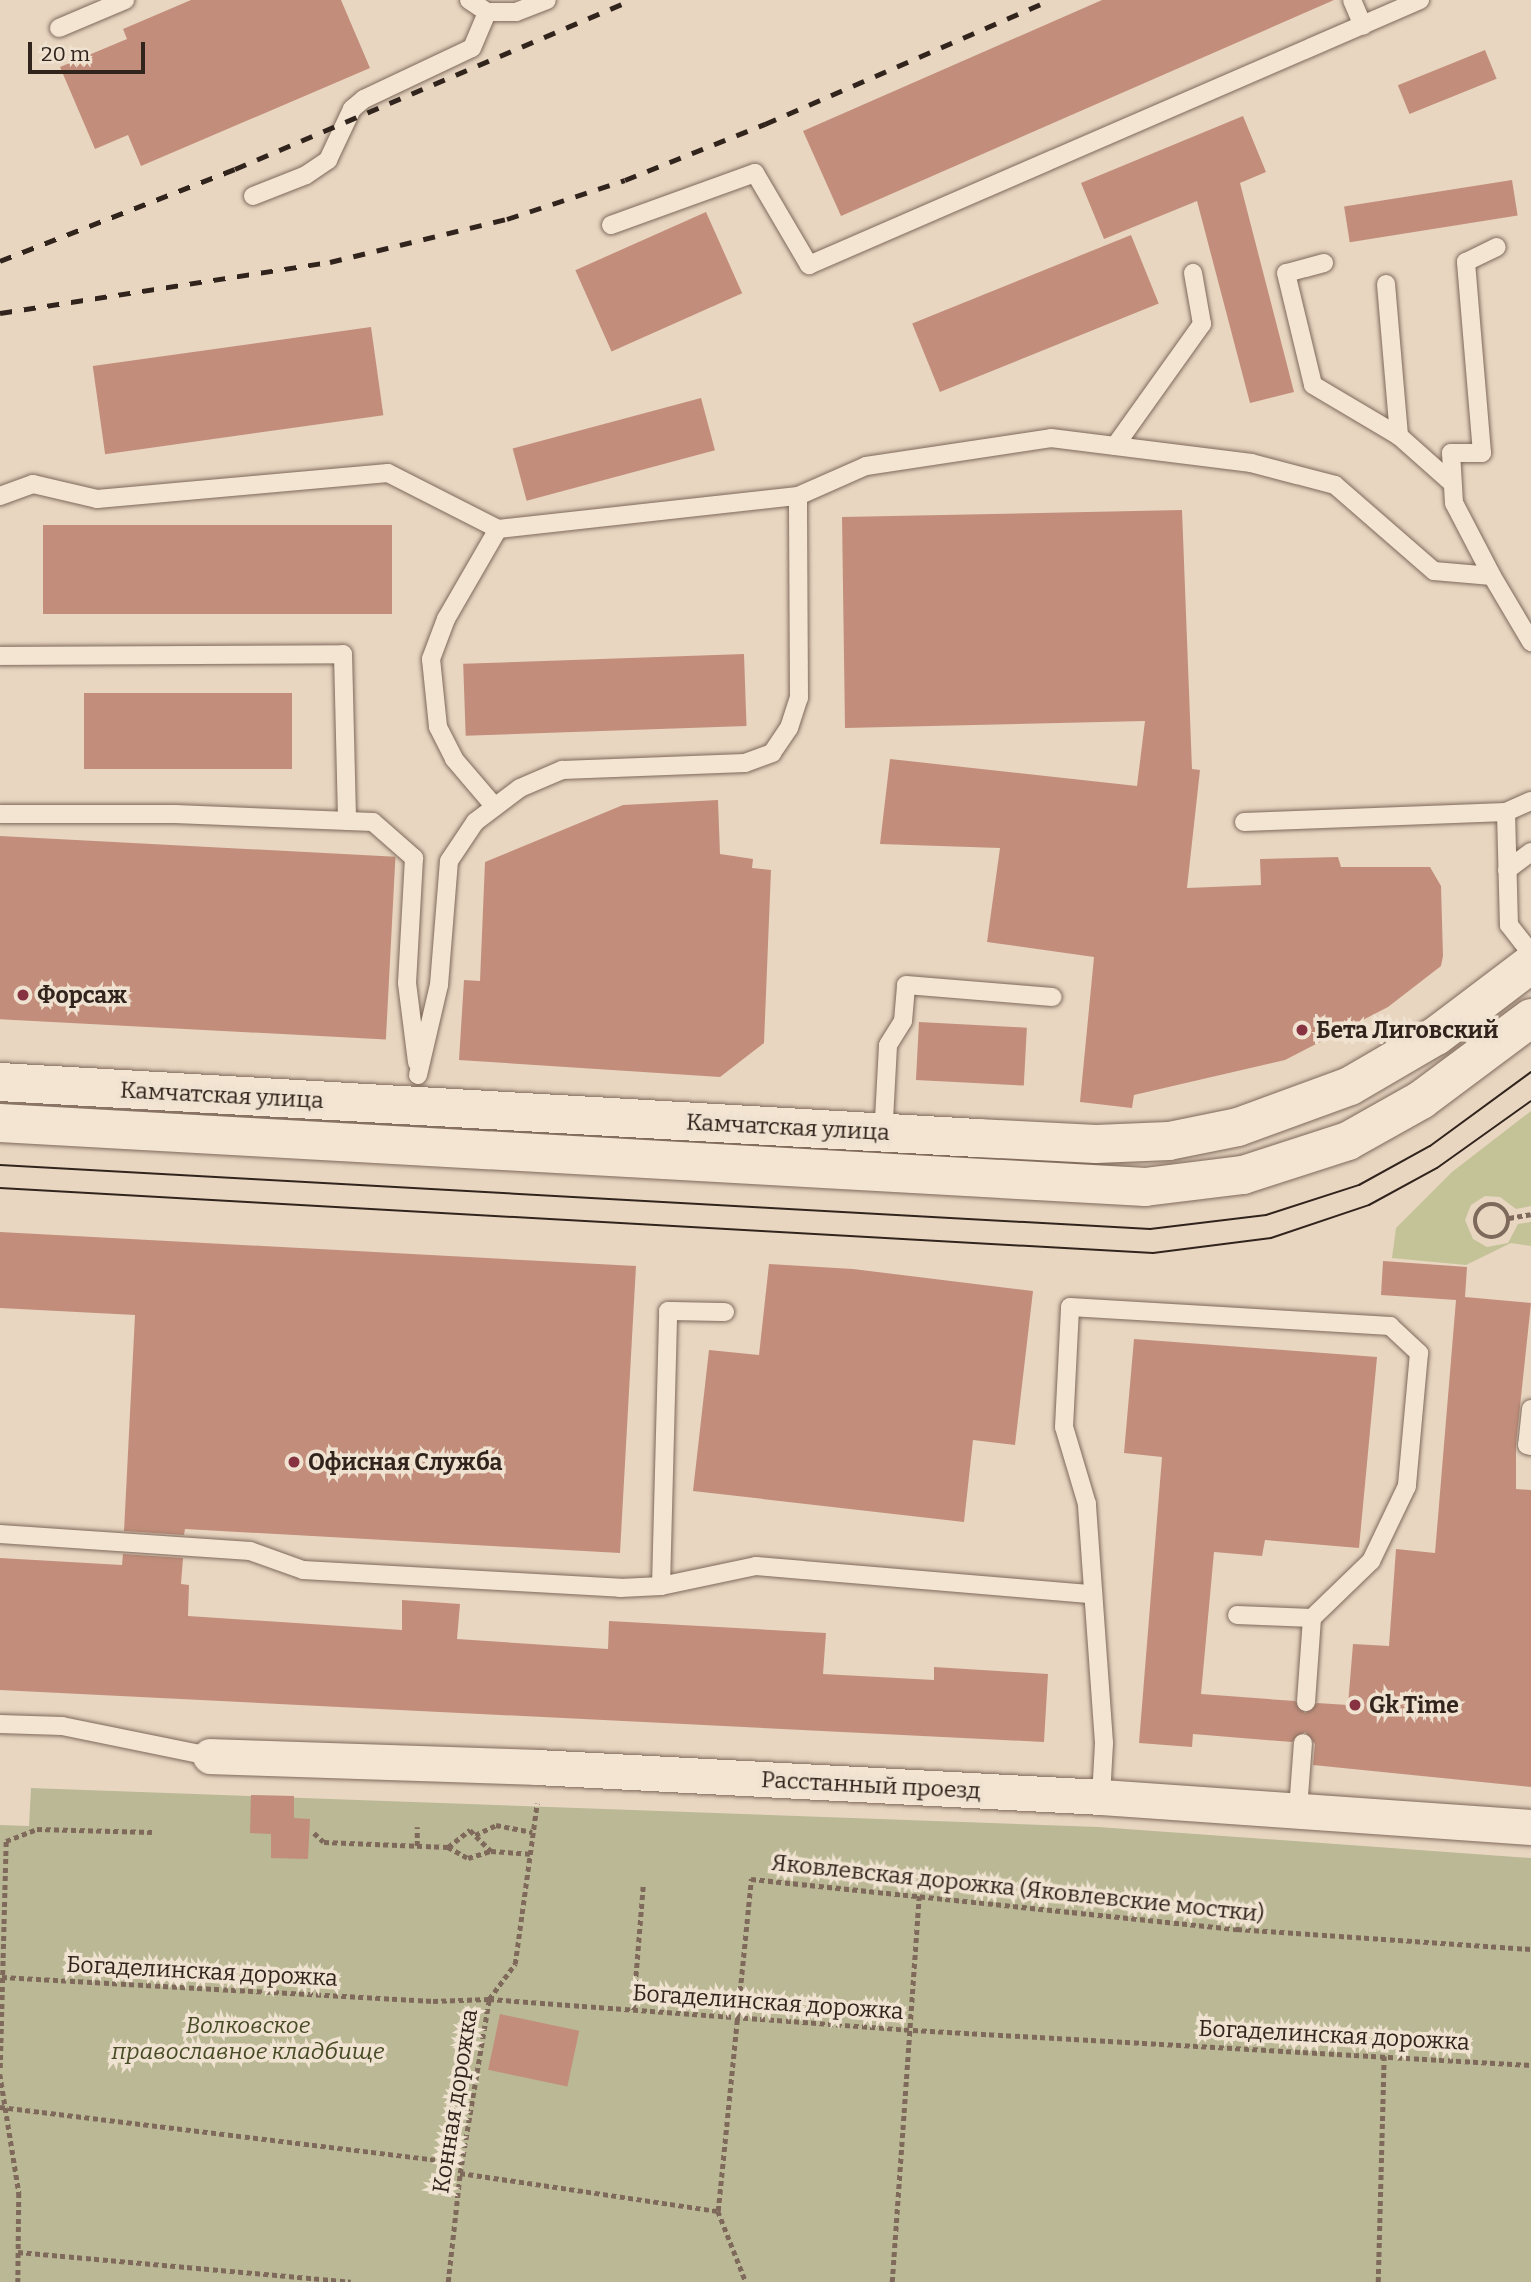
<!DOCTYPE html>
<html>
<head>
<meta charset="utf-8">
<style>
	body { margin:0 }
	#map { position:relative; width:1531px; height:2282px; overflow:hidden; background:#e8d6c1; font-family:Bitter,serif }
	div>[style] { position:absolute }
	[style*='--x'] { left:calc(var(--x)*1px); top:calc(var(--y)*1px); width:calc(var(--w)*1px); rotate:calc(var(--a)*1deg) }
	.green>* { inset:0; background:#c4c297 }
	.cemetery>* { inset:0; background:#bab895 }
	.building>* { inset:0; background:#c28e7b; transform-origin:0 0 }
	.path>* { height:4.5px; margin-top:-2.25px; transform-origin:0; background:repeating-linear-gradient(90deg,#7f695b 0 5px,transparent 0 8.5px) }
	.path>.ring { margin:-2.25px; padding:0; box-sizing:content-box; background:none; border:4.5px solid #7f695b; border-radius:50% }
	.roads { filter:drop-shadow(0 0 2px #7f695b) drop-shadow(0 0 2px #7f695b) }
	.lane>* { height:18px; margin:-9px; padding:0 9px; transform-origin:9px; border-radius:9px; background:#f4e5d3 }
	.street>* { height:35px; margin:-17.5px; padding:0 17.5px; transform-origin:17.5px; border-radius:17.5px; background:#f4e5d3 }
	.secondary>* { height:38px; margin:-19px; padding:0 19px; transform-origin:19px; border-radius:19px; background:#f4e5d3 }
	.tram>* { height:2px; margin:-1px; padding:0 1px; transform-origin:1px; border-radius:1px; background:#31241d }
	.rail>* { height:5px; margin-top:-2.5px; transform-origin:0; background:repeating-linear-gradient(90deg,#31241d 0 12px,transparent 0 24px) }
	.dots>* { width:19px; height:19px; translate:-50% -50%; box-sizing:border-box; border:4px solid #f0e2d0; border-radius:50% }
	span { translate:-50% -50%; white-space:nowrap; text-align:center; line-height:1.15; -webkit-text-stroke:7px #f0e2d0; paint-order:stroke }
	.poi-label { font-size:23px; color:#31241d; font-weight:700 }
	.left { translate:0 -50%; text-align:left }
	.street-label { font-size:23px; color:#31241d }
	.park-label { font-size:23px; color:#474b26; font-style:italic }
	.scale { position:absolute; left:28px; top:42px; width:117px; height:32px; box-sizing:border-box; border:4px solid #31241d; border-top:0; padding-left:9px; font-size:21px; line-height:24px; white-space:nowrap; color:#31241d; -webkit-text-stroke:5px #f0e2d0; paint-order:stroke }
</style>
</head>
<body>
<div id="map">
	<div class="green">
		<div style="clip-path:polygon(1531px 1111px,1531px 1206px,1516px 1209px,1500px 1197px,1485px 1196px,1471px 1205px,1465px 1220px,1473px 1239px,1487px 1247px,1508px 1243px,1518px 1224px,1531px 1222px,1531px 1246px,1511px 1243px,1466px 1265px,1392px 1258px,1396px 1228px,1452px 1172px)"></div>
	</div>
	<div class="cemetery">
		<div style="clip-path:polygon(31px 1788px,1098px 1827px,1531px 1858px,1531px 2282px,0 2282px,0 1825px,29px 1826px)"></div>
	</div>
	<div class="building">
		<div style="clip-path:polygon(191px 0,341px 0,370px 68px,141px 166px,128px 135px,95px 149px,60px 67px,127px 39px,123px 29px)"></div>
		<div style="clip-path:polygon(1102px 0,1334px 0,841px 216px,803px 131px)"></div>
		<div style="left:1485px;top:50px;width:31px;height:94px;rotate:68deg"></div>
		<div style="clip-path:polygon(1243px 116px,1266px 172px,1240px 183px,1294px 392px,1250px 403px,1197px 201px,1104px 239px,1081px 183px)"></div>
		<div style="left:1512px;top:180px;width:36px;height:170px;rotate:81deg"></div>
		<div style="left:706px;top:212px;width:89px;height:143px;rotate:66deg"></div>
		<div style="left:1131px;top:235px;width:74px;height:236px;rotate:68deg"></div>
		<div style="left:371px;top:327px;width:89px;height:281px;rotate:82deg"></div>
		<div style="left:701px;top:398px;width:54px;height:195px;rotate:75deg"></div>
		<div style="clip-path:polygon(1182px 510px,1192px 769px,1200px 770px,1187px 888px,1261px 885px,1260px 859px,1338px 857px,1341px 867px,1430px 867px,1441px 886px,1443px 956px,1441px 966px,1388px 1007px,1285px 1060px,1134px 1095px,1132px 1108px,1080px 1102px,1094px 957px,987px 942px,1000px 848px,880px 844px,890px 759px,1137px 786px,1145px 721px,845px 728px,842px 517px)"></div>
		<div style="left:392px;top:525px;width:89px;height:349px;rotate:90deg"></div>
		<div style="left:744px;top:654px;width:72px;height:281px;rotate:88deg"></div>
		<div style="left:292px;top:693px;width:76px;height:208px;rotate:90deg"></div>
		<div style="clip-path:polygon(718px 800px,720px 854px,753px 859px,752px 868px,771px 870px,764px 1043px,720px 1077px,459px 1060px,464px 980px,480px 981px,485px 862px,623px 805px)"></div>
		<div style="left:0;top:836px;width:396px;height:183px;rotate:3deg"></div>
		<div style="left:919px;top:1022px;width:108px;height:58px;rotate:3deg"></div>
		<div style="clip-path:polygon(0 1232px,636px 1266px,620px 1553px,185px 1529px,184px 1535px,124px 1531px,135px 1315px,0 1308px)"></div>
		<div style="clip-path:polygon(1383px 1261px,1467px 1267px,1465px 1297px,1531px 1303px,1516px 1444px,1516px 1489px,1531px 1490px,1531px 1787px,1313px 1765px,1315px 1744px,1305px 1732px,1292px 1742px,1193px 1734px,1192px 1747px,1139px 1743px,1162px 1457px,1124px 1453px,1134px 1339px,1377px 1357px,1359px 1548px,1265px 1540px,1262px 1556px,1214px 1552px,1201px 1694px,1295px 1701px,1305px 1713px,1317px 1703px,1348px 1705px,1353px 1644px,1389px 1646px,1396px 1549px,1435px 1553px,1456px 1300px,1381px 1295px)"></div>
		<div style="clip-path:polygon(769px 1264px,853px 1269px,1033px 1291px,1015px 1445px,973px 1440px,964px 1522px,693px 1491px,709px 1350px,759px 1355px)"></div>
		<div style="clip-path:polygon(123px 1554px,183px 1558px,181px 1584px,189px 1585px,188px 1616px,402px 1630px,402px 1600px,460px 1604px,457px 1639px,608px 1649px,609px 1621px,826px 1633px,823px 1674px,934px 1680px,934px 1667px,1048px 1674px,1044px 1742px,0 1690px,0 1558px,122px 1565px)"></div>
		<div style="clip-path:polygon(251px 1795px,294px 1796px,294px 1818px,310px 1819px,308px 1859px,271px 1858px,271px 1834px,250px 1833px)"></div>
		<div style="left:500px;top:2014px;width:81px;height:57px;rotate:12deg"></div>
	</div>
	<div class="path">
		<div class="ring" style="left:1475px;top:1204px;width:29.5px;height:29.5px"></div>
		<div style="--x:1509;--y:1218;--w:22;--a:-10"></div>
		<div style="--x:314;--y:1833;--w:13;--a:42"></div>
		<div style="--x:324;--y:1842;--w:124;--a:2.3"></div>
		<div style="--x:448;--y:1847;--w:23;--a:29"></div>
		<div style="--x:468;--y:1858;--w:24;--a:-17"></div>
		<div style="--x:491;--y:1851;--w:39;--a:4"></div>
		<div style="--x:475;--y:1835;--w:23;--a:-25"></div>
		<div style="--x:496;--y:1825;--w:37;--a:11"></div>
		<div style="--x:417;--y:1846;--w:19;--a:-90"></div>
		<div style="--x:448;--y:1847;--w:28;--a:-38"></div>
		<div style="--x:470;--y:1830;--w:30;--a:45"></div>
		<div style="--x:2;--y:1977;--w:432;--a:3.2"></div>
		<div style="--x:433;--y:2001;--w:56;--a:-2"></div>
		<div style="--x:489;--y:1999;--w:425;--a:4.2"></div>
		<div style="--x:913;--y:2030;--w:619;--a:3.24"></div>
		<div style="--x:633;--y:2010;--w:125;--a:-85.4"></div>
		<div style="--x:0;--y:2068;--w:227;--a:-88.5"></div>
		<div style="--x:6;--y:1841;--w:33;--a:-21"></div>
		<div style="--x:37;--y:1829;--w:115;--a:1.5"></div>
		<div style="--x:0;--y:2074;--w:121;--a:80.9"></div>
		<div style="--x:19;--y:2193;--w:89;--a:90.6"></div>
		<div style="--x:0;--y:2107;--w:465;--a:6.9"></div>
		<div style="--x:460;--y:2173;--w:261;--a:8.4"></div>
		<div style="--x:718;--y:2211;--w:76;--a:68.5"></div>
		<div style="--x:718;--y:2211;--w:334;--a:-84.3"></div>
		<div style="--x:751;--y:1879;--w:489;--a:5.9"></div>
		<div style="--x:1237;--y:1929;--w:295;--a:3.9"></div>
		<div style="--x:18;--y:2252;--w:334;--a:5.1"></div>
		<div style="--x:448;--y:2282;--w:110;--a:-83.7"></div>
		<div style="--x:460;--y:2173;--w:176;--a:-80.5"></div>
		<div style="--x:489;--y:1999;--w:44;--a:-53.4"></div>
		<div style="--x:515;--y:1964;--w:162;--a:-82.2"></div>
		<div style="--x:892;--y:2282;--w:387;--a:-86"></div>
		<div style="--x:1378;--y:2282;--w:226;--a:-88.5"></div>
	</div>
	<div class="roads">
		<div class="lane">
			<div style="--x:469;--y:0;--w:22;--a:34"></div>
			<div style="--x:487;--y:12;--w:29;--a:0"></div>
			<div style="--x:516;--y:12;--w:33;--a:-21"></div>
			<div style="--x:1352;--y:0;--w:28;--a:67"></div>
			<div style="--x:59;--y:28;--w:72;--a:-23"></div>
			<div style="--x:253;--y:196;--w:57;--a:-21.6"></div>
			<div style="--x:306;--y:175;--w:27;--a:-34"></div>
			<div style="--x:328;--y:160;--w:56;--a:-64.8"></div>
			<div style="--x:352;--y:109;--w:16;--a:-40"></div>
			<div style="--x:364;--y:99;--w:119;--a:-25.3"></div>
			<div style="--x:472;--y:48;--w:39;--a:-67"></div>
			<div style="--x:611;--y:225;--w:153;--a:-19.9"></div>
			<div style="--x:755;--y:173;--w:107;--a:59.6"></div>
			<div style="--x:809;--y:265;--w:666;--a:-23.45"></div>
			<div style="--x:1324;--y:263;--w:39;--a:165"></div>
			<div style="--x:1286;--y:273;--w:115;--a:76.4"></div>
			<div style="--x:1313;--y:385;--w:100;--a:30.7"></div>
			<div style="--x:1386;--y:284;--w:153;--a:85.1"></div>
			<div style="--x:1399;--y:436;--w:71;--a:41.6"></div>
			<div style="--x:1115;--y:446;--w:150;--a:-54.5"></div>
			<div style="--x:1202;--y:324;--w:52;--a:-100"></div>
			<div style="--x:0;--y:496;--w:35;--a:-20"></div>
			<div style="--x:33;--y:484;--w:66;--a:13.2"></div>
			<div style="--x:97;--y:499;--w:292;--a:-5.1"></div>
			<div style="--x:388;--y:473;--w:123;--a:27"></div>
			<div style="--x:498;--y:529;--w:104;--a:120"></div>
			<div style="--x:446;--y:619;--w:43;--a:110.6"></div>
			<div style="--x:431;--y:659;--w:68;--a:84.1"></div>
			<div style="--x:438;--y:727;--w:36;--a:63"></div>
			<div style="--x:454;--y:759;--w:63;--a:49.5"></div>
			<div style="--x:498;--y:529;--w:302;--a:-6.3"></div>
			<div style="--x:798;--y:496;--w:74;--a:-23.8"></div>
			<div style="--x:866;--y:466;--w:187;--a:-8.6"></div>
			<div style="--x:1051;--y:438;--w:202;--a:7.1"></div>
			<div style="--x:1251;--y:463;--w:87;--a:14.7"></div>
			<div style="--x:1335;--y:485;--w:131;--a:41"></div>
			<div style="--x:1434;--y:571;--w:58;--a:4.9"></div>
			<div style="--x:1492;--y:576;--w:77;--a:59.4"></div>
			<div style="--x:1492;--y:576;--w:82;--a:-117.5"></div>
			<div style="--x:1454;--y:503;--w:50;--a:-93.4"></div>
			<div style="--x:1451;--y:453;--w:31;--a:0"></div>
			<div style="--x:1482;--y:453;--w:192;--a:-94.8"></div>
			<div style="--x:1466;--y:262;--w:34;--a:-26"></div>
			<div style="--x:0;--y:656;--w:343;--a:-0.3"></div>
			<div style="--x:343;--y:654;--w:167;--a:88.6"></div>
			<div style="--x:1506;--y:812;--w:27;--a:-24"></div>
			<div style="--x:0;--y:814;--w:175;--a:0"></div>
			<div style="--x:175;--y:814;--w:198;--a:2.3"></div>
			<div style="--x:373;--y:822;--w:55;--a:41.3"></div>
			<div style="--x:414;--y:858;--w:125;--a:93.2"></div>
			<div style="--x:407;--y:983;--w:80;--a:82.8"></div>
			<div style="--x:1244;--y:822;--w:262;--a:-2.2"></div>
			<div style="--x:1506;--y:812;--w:113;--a:88.5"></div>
			<div style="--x:1509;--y:925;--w:36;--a:52"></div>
			<div style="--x:1507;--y:870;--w:30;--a:-37"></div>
			<div style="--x:418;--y:1075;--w:92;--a:-76.9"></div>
			<div style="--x:439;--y:985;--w:124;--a:-85.4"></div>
			<div style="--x:449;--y:861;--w:47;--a:-56.3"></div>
			<div style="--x:475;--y:822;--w:56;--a:-37.1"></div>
			<div style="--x:520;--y:788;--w:46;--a:-23.2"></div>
			<div style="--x:562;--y:770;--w:183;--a:-2.2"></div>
			<div style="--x:745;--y:763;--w:29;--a:-20"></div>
			<div style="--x:772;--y:753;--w:30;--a:-56"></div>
			<div style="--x:789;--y:728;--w:32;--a:-72"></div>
			<div style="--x:799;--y:698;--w:202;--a:-90.3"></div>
			<div style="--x:883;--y:1138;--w:93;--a:-86.9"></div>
			<div style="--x:888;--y:1045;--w:28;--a:-58"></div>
			<div style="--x:903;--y:1021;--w:36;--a:-85"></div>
			<div style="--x:906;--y:985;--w:147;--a:4.7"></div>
			<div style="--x:1531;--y:1409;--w:36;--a:96"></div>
			<div style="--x:1527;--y:1445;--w:4;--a:14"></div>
			<div style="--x:0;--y:1534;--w:251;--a:3.9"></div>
			<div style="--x:250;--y:1551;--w:56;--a:19.7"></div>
			<div style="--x:303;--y:1570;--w:318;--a:3.2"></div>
			<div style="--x:620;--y:1588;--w:41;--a:-2.8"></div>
			<div style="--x:661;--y:1586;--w:97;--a:-11.9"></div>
			<div style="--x:756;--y:1566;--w:337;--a:4.8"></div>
			<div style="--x:661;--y:1586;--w:275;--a:-88.5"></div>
			<div style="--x:668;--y:1311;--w:57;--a:1"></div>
			<div style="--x:1306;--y:1702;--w:84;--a:-85.9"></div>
			<div style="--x:0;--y:1724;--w:62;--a:1.8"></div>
			<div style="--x:62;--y:1726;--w:151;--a:11.5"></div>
			<div style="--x:1101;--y:1797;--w:54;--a:-86.8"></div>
			<div style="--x:1104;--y:1743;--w:240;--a:-94.1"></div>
			<div style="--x:1087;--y:1504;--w:80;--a:-106.6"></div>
			<div style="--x:1064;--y:1427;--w:120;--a:-87.1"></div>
			<div style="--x:1070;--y:1307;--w:321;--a:3.4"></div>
			<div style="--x:1390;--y:1326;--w:40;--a:43"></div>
			<div style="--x:1419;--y:1353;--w:134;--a:95.2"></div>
			<div style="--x:1407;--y:1486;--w:83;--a:115.6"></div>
			<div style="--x:1371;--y:1561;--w:82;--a:136"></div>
			<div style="--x:1312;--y:1618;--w:75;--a:-177.7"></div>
			<div style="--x:1298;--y:1809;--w:66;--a:-85.7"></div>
		</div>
		<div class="street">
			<div style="--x:210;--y:1756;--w:327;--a:1.9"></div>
			<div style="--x:537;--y:1767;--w:565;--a:3.04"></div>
			<div style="--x:1101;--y:1797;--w:431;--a:4"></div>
		</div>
		<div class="secondary">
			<div style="--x:0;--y:1082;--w:980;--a:3.28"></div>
			<div style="--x:978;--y:1138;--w:118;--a:2.9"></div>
			<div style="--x:1096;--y:1144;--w:73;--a:-2.4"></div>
			<div style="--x:1169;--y:1141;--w:70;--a:-11.5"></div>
			<div style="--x:1238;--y:1127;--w:119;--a:-20.1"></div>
			<div style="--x:1350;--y:1086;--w:99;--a:-30.2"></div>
			<div style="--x:1436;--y:1036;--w:119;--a:-37.2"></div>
			<div style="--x:0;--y:1123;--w:1147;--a:3.2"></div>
			<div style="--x:1145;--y:1187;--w:99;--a:-7"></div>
			<div style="--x:1243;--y:1175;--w:110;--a:-17.9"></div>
			<div style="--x:1348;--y:1141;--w:84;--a:-29.3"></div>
			<div style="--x:1421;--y:1100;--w:137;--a:-36.7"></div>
		</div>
	</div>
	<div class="tram">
		<div style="--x:0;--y:1165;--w:1152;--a:3.19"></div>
		<div style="--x:1150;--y:1229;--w:117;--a:-6.9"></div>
		<div style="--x:1266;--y:1215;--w:98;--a:-17.9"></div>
		<div style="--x:1359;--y:1185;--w:81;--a:-28.8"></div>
		<div style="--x:1430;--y:1146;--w:125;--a:-36.2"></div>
		<div style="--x:0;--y:1188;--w:1155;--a:3.23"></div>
		<div style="--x:1153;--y:1253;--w:119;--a:-7.2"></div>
		<div style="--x:1271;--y:1238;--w:103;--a:-18.6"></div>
		<div style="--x:1369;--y:1205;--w:77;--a:-28.6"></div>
		<div style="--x:1437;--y:1168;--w:115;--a:-35.5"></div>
	</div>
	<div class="rail">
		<div style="--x:0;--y:261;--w:252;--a:-21.4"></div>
		<div style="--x:235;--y:169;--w:431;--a:-23.1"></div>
		<div style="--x:0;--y:313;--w:334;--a:-8.8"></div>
		<div style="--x:330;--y:262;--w:182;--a:-13.7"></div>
		<div style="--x:507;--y:219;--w:124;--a:-18.3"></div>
		<div style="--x:625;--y:180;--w:151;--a:-21.8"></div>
		<div style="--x:765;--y:124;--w:311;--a:-23.5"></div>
	</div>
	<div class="dots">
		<div style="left:23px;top:995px;background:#873240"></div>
		<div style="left:1302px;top:1030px;background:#873240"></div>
		<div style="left:294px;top:1462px;background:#873240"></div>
		<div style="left:1355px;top:1705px;background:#873240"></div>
	</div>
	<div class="poi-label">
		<span class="left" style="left:37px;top:995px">Форсаж</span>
		<span class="left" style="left:1316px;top:1030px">Бета Лиговский</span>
		<span class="left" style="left:308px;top:1462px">Офисная Служба</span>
		<span class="left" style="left:1369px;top:1705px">Gk Time</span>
	</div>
	<div class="street-label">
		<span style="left:222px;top:1095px;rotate:3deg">Камчатская улица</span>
		<span style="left:788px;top:1127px;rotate:3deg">Камчатская улица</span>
		<span style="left:871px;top:1785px;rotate:3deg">Расстанный проезд</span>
		<span style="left:1018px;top:1888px;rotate:6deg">Яковлевская дорожка (Яковлевские мостки)</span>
		<span style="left:202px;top:1971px;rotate:3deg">Богаделинская дорожка</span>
		<span style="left:768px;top:2002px;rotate:4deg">Богаделинская дорожка</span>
		<span style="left:1334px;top:2035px;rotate:3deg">Богаделинская дорожка</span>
		<span style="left:455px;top:2101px;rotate:-81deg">Конная дорожка</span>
	</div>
	<div class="park-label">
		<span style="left:248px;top:2038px">Волковское<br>православное кладбище</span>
	</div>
	<div class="scale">20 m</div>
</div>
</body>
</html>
